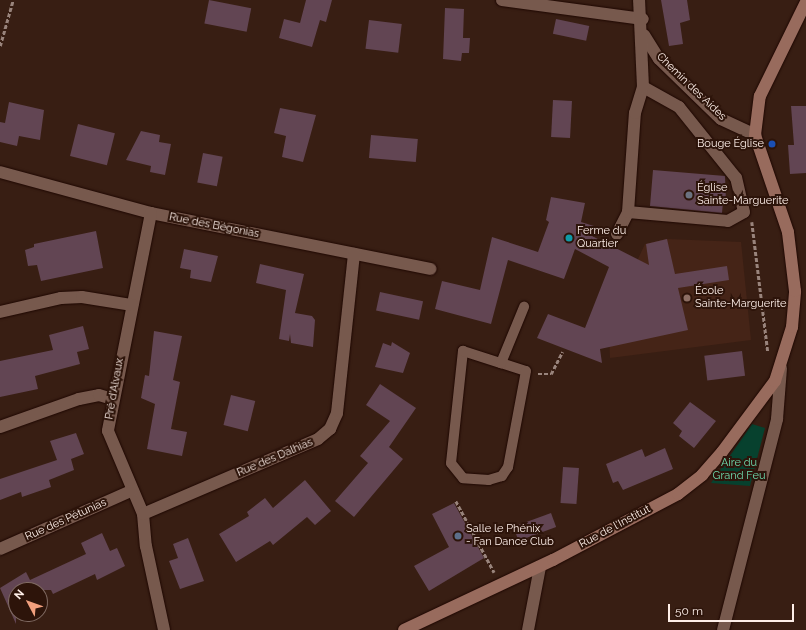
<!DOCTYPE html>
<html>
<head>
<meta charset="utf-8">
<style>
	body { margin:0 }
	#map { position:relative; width:806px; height:630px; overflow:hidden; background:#381e13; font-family:Raleway,sans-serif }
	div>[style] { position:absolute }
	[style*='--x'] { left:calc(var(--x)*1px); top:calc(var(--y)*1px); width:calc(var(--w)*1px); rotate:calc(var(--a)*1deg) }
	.built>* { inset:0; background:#452417 }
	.green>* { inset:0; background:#07412e }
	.building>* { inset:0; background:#624553; transform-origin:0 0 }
	.path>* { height:2.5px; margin-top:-1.25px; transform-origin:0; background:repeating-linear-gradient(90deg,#99847c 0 4px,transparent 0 6px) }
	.roads { filter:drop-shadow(0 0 1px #1e0701) drop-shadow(0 0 1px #1e0701) }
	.lane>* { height:10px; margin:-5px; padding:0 5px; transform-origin:5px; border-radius:5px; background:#77594d }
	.street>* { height:12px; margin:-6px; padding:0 6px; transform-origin:6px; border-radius:6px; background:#77594d }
	.secondary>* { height:12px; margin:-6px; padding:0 6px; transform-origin:6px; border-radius:6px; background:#986b5d }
	.dots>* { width:11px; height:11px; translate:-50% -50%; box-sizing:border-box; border:2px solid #2d140a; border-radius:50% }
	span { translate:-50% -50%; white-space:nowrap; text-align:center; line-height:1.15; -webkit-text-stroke:4px #2d140a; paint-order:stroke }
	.street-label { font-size:11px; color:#fdeee8 }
	.poi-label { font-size:11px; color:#fdeee8 }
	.right { translate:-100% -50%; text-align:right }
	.left { translate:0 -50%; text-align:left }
	.park-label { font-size:11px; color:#6edcaf }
	.north { position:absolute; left:8px; top:582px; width:40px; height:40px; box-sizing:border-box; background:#2d140a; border:1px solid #806b63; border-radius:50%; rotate:311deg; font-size:11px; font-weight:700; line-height:16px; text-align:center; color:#fdeee8 }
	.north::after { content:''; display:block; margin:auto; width:14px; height:18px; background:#f2a07e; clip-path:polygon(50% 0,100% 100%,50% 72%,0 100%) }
	.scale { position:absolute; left:668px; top:604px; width:126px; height:18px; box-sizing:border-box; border:2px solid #fdeee8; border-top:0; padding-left:5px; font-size:12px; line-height:14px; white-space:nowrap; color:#fdeee8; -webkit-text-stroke:3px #2d140a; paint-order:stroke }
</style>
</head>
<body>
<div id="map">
	<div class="built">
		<div style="clip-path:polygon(667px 239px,741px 242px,751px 340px,610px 358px,609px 333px,638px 259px,645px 244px)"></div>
	</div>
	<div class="green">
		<div style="clip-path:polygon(752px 424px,765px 428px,750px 486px,711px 483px)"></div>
	</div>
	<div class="building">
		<div style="left:209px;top:0;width:43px;height:24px;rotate:11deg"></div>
		<div style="clip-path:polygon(306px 0,332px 0,326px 22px,320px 20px,312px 47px,279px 38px,284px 19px,300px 23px)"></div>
		<div style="clip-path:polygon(661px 0,687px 0,690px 20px,680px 23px,683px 44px,669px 46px)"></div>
		<div style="clip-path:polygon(445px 8px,464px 9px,463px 38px,470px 38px,469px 53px,462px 53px,461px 61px,443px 59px)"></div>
		<div style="left:556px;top:19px;width:34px;height:15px;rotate:12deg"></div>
		<div style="left:369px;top:20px;width:33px;height:29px;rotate:7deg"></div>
		<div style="left:553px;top:100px;width:19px;height:37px;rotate:3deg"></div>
		<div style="clip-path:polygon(9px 102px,44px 110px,40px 140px,19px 136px,17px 146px,0 142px,0 122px,5px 123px)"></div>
		<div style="clip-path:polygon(791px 106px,806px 106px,806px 173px,790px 174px,788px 145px,794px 145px)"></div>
		<div style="clip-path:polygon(280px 108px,316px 115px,303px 162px,282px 157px,286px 136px,274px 133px)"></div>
		<div style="left:78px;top:124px;width:38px;height:33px;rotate:14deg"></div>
		<div style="clip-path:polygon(141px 131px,160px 135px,159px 142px,171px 144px,165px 175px,150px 172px,151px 166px,126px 160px)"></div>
		<div style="left:371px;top:135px;width:47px;height:23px;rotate:5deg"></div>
		<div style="left:203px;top:153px;width:20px;height:30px;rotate:11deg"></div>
		<div style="clip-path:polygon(653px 170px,725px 176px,726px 202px,723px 202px,722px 213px,650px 206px)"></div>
		<div style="clip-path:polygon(551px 197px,585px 203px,581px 222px,594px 226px,592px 236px,649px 265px,646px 244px,667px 239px,675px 274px,727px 266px,729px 280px,678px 288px,688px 330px,600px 349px,602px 363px,537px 338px,548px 314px,585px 328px,609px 267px,575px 249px,564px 279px,508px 260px,491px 324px,435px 309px,442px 281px,480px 290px,492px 237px,538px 252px,549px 222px,546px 220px)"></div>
		<div style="clip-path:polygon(96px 231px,103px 268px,41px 281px,37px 265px,28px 266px,25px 250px,34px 247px,34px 244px)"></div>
		<div style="clip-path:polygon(184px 249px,218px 256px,211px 282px,190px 278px,191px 270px,180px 268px)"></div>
		<div style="clip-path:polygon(260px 264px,304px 274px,295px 313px,312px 316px,315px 320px,313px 347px,291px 343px,290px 334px,289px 341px,279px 339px,286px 290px,256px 283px)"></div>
		<div style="left:380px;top:292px;width:44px;height:19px;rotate:12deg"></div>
		<div style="clip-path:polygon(83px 326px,89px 349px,77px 352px,80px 364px,35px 376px,38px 389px,0 397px,0 361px,53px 350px,49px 335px)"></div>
		<div style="clip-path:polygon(154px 331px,182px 336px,173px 380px,180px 382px,171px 429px,187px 432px,182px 456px,147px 449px,155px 404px,141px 398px,145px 375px,149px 376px)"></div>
		<div style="clip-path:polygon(392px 342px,410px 353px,403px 373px,375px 367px,383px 343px,391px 346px)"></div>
		<div style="left:742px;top:351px;width:25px;height:38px;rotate:83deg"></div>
		<div style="clip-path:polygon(380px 384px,416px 408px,389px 447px,403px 459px,354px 517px,335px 501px,368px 463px,360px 456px,390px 421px,366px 405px)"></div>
		<div style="left:231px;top:395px;width:25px;height:31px;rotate:14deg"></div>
		<div style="clip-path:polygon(690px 402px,716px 421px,694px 448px,679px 436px,682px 431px,673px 423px)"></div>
		<div style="clip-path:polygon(76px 433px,84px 454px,71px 459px,74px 470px,49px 480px,51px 487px,22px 497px,21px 492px,0 500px,0 479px,57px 460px,50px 441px)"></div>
		<div style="clip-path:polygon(665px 448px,673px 469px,623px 490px,618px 481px,613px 483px,606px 464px,642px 449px,645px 457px)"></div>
		<div style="left:563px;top:467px;width:16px;height:36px;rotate:4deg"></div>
		<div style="clip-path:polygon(305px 480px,331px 511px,315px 525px,307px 517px,273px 545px,270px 541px,236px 562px,219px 534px,249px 516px,247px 512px,265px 498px,273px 508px)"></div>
		<div style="clip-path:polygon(454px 503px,484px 558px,429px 591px,414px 566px,449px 547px,432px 514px)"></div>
		<div style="left:551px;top:513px;width:15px;height:40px;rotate:70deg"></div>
		<div style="clip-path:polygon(102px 533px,110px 551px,117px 548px,125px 566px,97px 580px,95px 574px,53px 594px,51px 590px,16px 590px,16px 624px,0 588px,26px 572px,30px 580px,86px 554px,81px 543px)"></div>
		<div style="clip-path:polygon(188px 538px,204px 581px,180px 589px,169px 561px,178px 558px,173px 544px)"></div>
	</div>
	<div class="path">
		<div style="--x:0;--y:46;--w:48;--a:-74.2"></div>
		<div style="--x:752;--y:222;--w:131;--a:83"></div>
		<div style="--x:538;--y:374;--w:13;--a:0"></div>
		<div style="--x:551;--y:374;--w:25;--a:-63"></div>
		<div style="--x:456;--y:501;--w:81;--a:61.8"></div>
	</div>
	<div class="roads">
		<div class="lane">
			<div style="--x:501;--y:363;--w:26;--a:18"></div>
			<div style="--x:526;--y:371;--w:98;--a:100.6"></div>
			<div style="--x:508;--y:467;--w:11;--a:124"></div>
			<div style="--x:502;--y:476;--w:14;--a:163"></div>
			<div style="--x:489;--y:480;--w:26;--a:-176"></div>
			<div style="--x:463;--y:478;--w:19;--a:-129"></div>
			<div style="--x:451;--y:463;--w:113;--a:-83.9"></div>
			<div style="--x:463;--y:351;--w:40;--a:18"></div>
			<div style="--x:501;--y:363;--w:61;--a:-67.7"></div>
		</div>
		<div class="street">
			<div style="--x:502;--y:0;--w:142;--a:7.7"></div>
			<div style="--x:644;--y:35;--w:28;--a:58"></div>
			<div style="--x:659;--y:59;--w:86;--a:44.1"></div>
			<div style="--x:721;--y:119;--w:38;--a:25"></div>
			<div style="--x:0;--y:172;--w:156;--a:15.2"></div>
			<div style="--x:151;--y:213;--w:285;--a:11.3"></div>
			<div style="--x:628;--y:212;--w:100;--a:5.1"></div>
			<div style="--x:728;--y:221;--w:18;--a:-29"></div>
			<div style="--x:744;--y:212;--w:35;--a:-103"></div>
			<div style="--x:736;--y:178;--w:91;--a:-128.8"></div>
			<div style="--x:679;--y:107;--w:41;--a:-150.9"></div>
			<div style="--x:151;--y:213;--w:222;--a:101.2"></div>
			<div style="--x:108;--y:431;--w:90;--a:67.1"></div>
			<div style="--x:143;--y:514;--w:32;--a:85"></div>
			<div style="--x:146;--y:546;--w:86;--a:77.9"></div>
			<div style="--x:617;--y:234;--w:25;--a:-63"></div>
			<div style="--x:628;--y:212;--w:99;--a:-86"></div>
			<div style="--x:635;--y:113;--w:27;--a:-73"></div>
			<div style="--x:643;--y:87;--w:87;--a:-92.6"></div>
			<div style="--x:0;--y:312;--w:63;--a:-12.9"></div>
			<div style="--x:61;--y:298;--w:21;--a:-3"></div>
			<div style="--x:82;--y:297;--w:51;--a:9.1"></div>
			<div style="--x:0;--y:427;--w:84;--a:-19.5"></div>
			<div style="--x:79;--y:399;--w:20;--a:-11"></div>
			<div style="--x:99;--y:395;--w:14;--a:17"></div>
			<div style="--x:143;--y:514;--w:190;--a:-23.2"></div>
			<div style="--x:318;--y:439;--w:16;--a:-40"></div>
			<div style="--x:330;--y:429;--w:17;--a:-66"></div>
			<div style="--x:337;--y:413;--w:160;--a:-83.9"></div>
			<div style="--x:0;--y:549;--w:143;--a:-23.9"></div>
			<div style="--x:528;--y:630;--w:64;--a:-79.2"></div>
			<div style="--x:723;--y:630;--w:218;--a:-75.6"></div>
			<div style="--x:777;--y:419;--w:51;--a:-85.5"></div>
		</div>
		<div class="secondary">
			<div style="--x:404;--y:630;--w:165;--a:-25.2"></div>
			<div style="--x:553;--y:560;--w:141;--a:-27.8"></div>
			<div style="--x:678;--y:494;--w:31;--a:-38"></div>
			<div style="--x:702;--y:475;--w:30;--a:-49"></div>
			<div style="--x:722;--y:452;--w:89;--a:-53.3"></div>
			<div style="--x:775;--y:381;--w:57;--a:-72.5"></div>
			<div style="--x:792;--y:327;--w:36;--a:-85"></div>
			<div style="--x:795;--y:291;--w:59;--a:-96.8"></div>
			<div style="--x:788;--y:232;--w:102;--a:-108.8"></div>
			<div style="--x:755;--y:135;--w:39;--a:-83"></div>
			<div style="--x:760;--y:96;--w:105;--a:-63.9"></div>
		</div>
	</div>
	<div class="dots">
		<div style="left:772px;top:144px;background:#1a4fb4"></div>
		<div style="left:689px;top:195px;background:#6b7280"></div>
		<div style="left:569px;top:238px;background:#0f9aa8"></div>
		<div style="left:687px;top:298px;background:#8d6e63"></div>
		<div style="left:458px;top:536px;background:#5c6f8a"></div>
	</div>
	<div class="street-label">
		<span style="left:691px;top:87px;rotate:44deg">Chemin des Aides</span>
		<span style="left:214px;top:226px;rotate:11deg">Rue des Bégonias</span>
		<span style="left:115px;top:389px;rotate:-80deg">Pré d'Alvaux</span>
		<span style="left:275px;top:458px;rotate:-23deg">Rue des Dalhias</span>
		<span style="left:66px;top:520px;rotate:-24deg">Rue des Pétunias</span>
		<span style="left:615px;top:527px;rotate:-28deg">Rue de l'Institut</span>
	</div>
	<div class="poi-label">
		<span class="right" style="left:764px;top:144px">Bouge Église</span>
		<span class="left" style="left:697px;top:195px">Église<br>Sainte-Marguerite</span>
		<span class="left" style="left:577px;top:238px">Ferme du<br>Quartier</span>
		<span class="left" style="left:695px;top:298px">École<br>Sainte-Marguerite</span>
		<span class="left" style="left:466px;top:536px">Salle le Phénix<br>- Fan Dance Club</span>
	</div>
	<div class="park-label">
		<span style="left:739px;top:470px">Aire du<br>Grand Feu</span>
	</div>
	<div class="north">N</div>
	<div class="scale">50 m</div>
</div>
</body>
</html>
